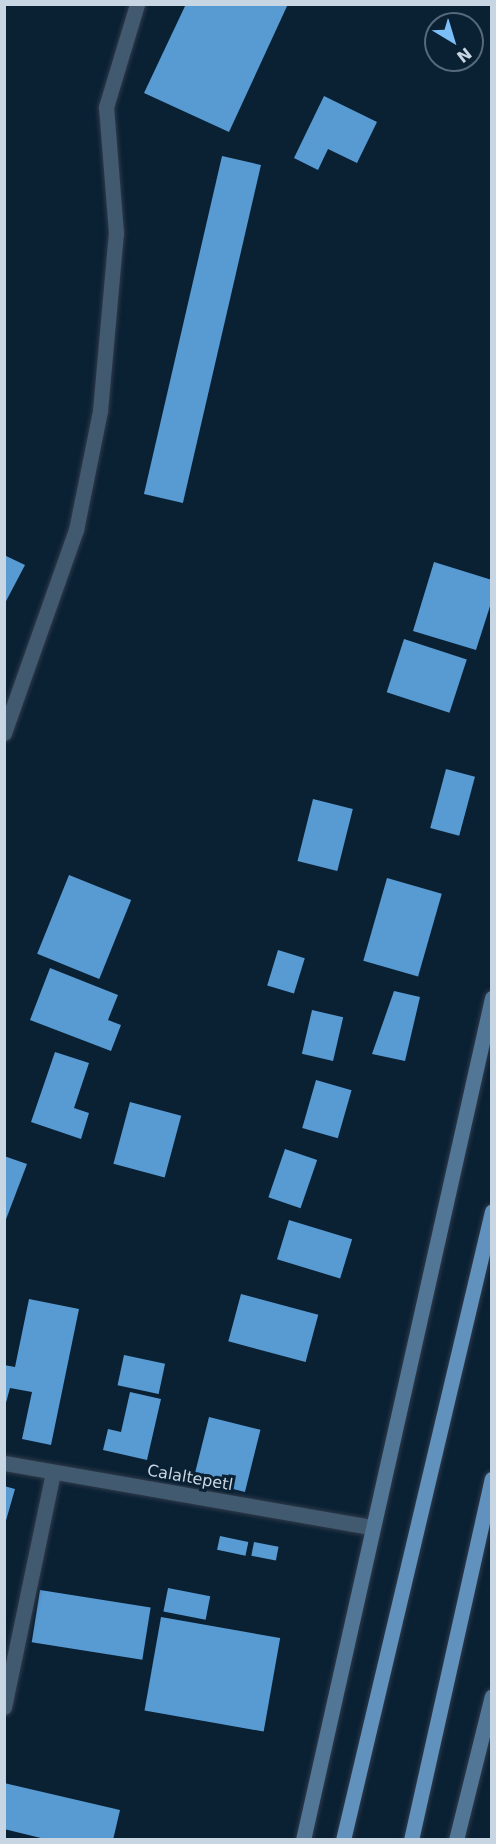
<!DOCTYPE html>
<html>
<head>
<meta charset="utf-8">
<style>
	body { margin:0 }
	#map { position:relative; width:496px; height:1844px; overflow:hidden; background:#0a2134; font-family:"DejaVu Sans",sans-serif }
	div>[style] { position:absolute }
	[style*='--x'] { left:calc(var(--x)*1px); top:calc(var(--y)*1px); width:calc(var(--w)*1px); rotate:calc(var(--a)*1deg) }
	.building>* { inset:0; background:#589ad2; transform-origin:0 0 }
	.roads { filter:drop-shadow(0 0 2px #303b4b) drop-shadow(0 0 2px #303b4b) }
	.lane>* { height:15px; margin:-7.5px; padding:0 7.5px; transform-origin:7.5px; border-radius:7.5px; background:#415a6f }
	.street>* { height:15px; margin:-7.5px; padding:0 7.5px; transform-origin:7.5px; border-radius:7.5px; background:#415a6f }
	.secondary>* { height:15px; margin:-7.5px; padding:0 7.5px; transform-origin:7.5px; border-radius:7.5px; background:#517696 }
	.primary>* { height:15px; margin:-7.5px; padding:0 7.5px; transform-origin:7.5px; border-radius:7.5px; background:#6092bd }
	span { translate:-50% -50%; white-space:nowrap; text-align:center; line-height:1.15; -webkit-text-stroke:6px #0a2134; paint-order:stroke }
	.street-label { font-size:16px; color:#c8d6e3 }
	.frame { position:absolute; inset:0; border:6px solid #c8d6e3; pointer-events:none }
	.north { position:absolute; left:424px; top:12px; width:60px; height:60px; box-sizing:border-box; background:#0a2134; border:2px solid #56697a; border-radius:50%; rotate:142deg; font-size:16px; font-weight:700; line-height:24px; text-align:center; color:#c8d6e3 }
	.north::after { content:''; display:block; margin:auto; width:21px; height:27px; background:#7bbef8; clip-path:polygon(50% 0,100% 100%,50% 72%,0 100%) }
</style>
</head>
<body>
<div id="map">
	<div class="building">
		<div style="clip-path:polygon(186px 4px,288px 4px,229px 132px,144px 93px)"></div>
		<div style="clip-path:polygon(324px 96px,377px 122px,357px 163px,328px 149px,318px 170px,294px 158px)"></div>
		<div style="left:222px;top:156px;width:40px;height:347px;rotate:13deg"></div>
		<div style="clip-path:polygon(4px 555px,25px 565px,4px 605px)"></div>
		<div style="clip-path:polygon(434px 562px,492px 580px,492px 600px,476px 650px,413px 631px)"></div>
		<div style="left:404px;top:639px;width:66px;height:56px;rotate:18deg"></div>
		<div style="left:446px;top:769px;width:30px;height:61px;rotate:15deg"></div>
		<div style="left:313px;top:799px;width:41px;height:64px;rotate:14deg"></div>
		<div style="left:69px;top:875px;width:67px;height:85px;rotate:22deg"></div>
		<div style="left:387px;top:878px;width:57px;height:86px;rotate:16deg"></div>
		<div style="left:278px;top:950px;width:28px;height:37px;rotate:17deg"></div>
		<div style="clip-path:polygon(50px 968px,118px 995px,108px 1020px,121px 1025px,111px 1051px,30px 1020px)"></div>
		<div style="clip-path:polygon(394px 991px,420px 997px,405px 1061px,372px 1054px)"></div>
		<div style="left:312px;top:1010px;width:32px;height:45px;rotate:13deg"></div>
		<div style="clip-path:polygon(55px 1052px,89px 1063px,74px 1108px,89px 1113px,81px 1139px,31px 1122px)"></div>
		<div style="left:316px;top:1080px;width:37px;height:50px;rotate:16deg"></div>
		<div style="left:130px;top:1102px;width:53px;height:64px;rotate:15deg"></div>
		<div style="left:285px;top:1149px;width:34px;height:51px;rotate:19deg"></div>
		<div style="clip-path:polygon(4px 1156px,27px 1164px,5px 1222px,4px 1222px)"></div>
		<div style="left:289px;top:1220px;width:66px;height:41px;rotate:17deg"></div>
		<div style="left:241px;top:1294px;width:80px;height:49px;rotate:15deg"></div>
		<div style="clip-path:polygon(29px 1299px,79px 1309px,51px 1445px,22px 1439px,32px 1392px,10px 1388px,4px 1410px,4px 1365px,15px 1367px)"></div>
		<div style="left:124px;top:1355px;width:42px;height:31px;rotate:12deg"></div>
		<div style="clip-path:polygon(130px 1392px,161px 1399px,147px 1460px,103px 1450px,108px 1429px,121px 1432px)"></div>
		<div style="left:209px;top:1417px;width:53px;height:64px;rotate:14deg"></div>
		<div style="clip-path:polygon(4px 1486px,15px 1489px,5px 1524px,4px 1524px)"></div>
		<div style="left:220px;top:1536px;width:29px;height:14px;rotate:12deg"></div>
		<div style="left:254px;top:1542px;width:25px;height:14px;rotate:11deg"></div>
		<div style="left:168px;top:1588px;width:43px;height:24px;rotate:11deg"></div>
		<div style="left:40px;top:1590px;width:112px;height:53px;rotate:9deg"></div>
		<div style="left:161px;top:1617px;width:121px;height:95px;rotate:10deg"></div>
		<div style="clip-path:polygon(4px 1783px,120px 1810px,113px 1840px,49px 1840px,4px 1829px)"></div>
	</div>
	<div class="roads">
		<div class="lane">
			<div style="--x:4;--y:733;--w:215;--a:-70.5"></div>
			<div style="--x:76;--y:530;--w:121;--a:-78.6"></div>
			<div style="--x:100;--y:411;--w:179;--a:-84.9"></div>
			<div style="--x:116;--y:233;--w:126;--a:-94.5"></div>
			<div style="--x:106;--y:107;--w:108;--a:-73.2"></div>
		</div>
		<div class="street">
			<div style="--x:4;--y:1463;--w:372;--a:9.9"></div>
			<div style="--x:4;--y:1707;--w:239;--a:-78.2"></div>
		</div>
		<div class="secondary">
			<div style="--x:303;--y:1840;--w:863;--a:-77.35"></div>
			<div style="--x:456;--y:1840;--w:148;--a:-76"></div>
		</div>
		<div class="primary">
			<div style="--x:343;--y:1840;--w:646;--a:-76.67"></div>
			<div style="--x:411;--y:1840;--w:370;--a:-77.4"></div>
		</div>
	</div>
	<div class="street-label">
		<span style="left:190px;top:1478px;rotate:10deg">Calaltepetl</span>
	</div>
	<div class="frame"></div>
	<div class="north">N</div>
</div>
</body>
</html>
